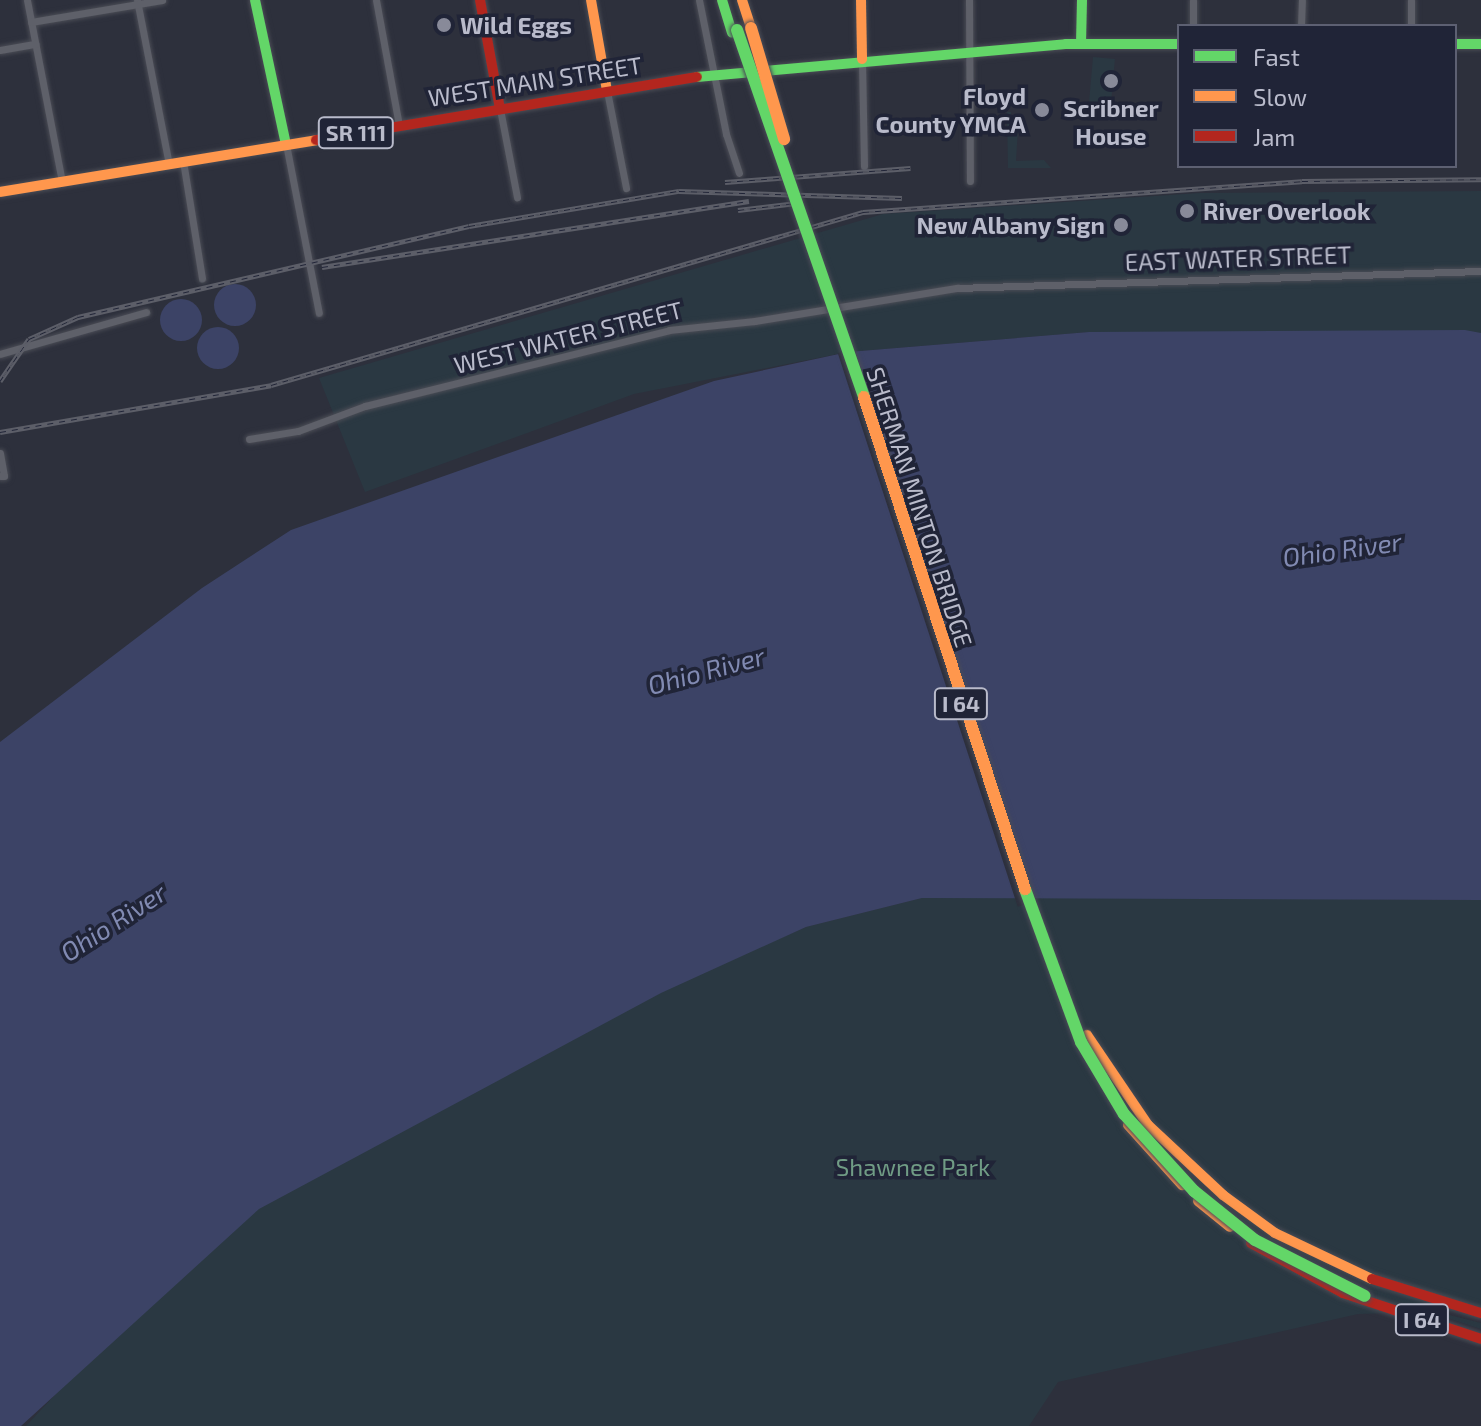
<!DOCTYPE html>
<html>
<head>
<meta charset="utf-8">
<style>
	body { margin:0 }
	#map { position:relative; width:1481px; height:1426px; overflow:hidden; background:#2d303c; font-family:"Exo 2",sans-serif }
	div>[style] { position:absolute }
	[style*='--x'] { left:calc(var(--x)*1px); top:calc(var(--y)*1px); width:calc(var(--w)*1px); rotate:calc(var(--a)*1deg) }
	.green>* { inset:0; background:#2a3842; transform-origin:0 0 }
	.water>* { inset:0; background:#3c4366 }
	.round { border-radius:50% }
	.pier>* { inset:0; background:#2d303c; transform-origin:0 0 }
	.roads { filter:drop-shadow(0 0 2px #4a4c55) drop-shadow(0 0 2px #4a4c55) }
	.street>* { height:7px; margin:-3.5px; padding:0 3.5px; transform-origin:3.5px; border-radius:3.5px; background:#5e6069 }
	.fast>* { height:10px; margin:-5px; padding:0 5px; transform-origin:5px; border-radius:5px; background:#63d668 }
	.slow>* { height:10px; margin:-5px; padding:0 5px; transform-origin:5px; border-radius:5px; background:#ff974d }
	.jam>* { height:10px; margin:-5px; padding:0 5px; transform-origin:5px; border-radius:5px; background:#b3261e }
	.rail>* { height:5px; margin-top:-2.5px; transform-origin:0; background:repeating-linear-gradient(90deg,#202437 0 6px,#5c5e68 0 12px); box-sizing:border-box; border-block:2px solid #5c5e68 }
	.bridges { filter:drop-shadow(0 0 2px #4a4c57) drop-shadow(0 0 2px #4a4c57) }
	.fast-bridge>* { height:12px; margin:-6px; padding:0 6px; transform-origin:6px; border-radius:6px; background:#63d668 }
	.slow-bridge>* { height:12px; margin:-6px; padding:0 6px; transform-origin:6px; border-radius:6px; background:#ff974d }
	.dots>* { width:22px; height:22px; translate:-50% -50%; box-sizing:border-box; border:4px solid #202437; border-radius:50% }
	span { translate:-50% -50%; white-space:nowrap; text-align:center; line-height:1.15; -webkit-text-stroke:7px #202437; paint-order:stroke }
	.shield-label span { padding:2px 6px; background:#202437; border:2px solid; border-radius:6px; -webkit-text-stroke-width:0 }
	.shield-label { font-size:22px; color:#b9bbcb; font-weight:700 }
	.poi-label { font-size:24px; color:#b9bbcb; font-weight:700 }
	.left { translate:0 -50%; text-align:left }
	.right { translate:-100% -50%; text-align:right }
	.street-label { font-size:24px; color:#b9bbcb }
	.park-label { font-size:24px; color:#709c85 }
	.water-label { font-size:26px; color:#818ab2; font-style:italic }
	.legend { position:absolute; left:1177px; top:24px; width:280px; height:144px; box-sizing:border-box; background:#202437; border:2px solid #5d6072; margin:0; padding:10px 14px; list-style:none; font-size:24px; color:#b9bbcb }
	.legend li { display:flex; align-items:center; gap:16px; height:40px }
	.legend b { width:40px; border:2px solid #5d6072 }
</style>
</head>
<body>
<div id="map">
	<div class="green">
		<div style="left:1093px;top:57px;width:22px;height:59px;rotate:5deg"></div>
		<div style="clip-path:polygon(1007px 112px,1011px 112px,1011px 129px,1018px 129px,1016px 161px,1044px 160px,1051px 168px,1008px 168px)"></div>
		<div style="clip-path:polygon(1481px 191px,1481px 333px,1089px 332px,848px 352px,634px 394px,365px 492px,319px 378px,883px 214px,1200px 193px)"></div>
		<div style="clip-path:polygon(1071px 897px,1481px 900px,1481px 1310px,1437px 1312px,1481px 1323px,1481px 1329px,1430px 1312px,1358px 1314px,1058px 1382px,1029px 1426px,26px 1426px,161px 1281px,312px 1163px,498px 1060px,806px 927px,922px 898px)"></div>
	</div>
	<div class="water">
		<div class="round" style="left:214px;top:284px;width:42px;height:42px"></div>
		<div class="round" style="left:160px;top:299px;width:42px;height:42px"></div>
		<div class="round" style="left:197px;top:327px;width:42px;height:42px"></div>
		<div style="clip-path:polygon(1465px 330px,1481px 333px,1481px 900px,922px 898px,806px 927px,661px 993px,259px 1209px,21px 1426px,0 1426px,0 742px,202px 588px,291px 530px,714px 381px,848px 352px,1089px 332px)"></div>
	</div>
	<div class="pier">
		<div style="left:854px;top:348px;width:582px;height:17px;rotate:72deg"></div>
	</div>
	<div class="roads">
		<div class="street">
			<div style="--x:27;--y:0;--w:184;--a:79.1"></div>
			<div style="--x:137;--y:0;--w:167;--a:79"></div>
			<div style="--x:376;--y:0;--w:127;--a:79.6"></div>
			<div style="--x:699;--y:0;--w:137;--a:78.6"></div>
			<div style="--x:726;--y:134;--w:41;--a:71.6"></div>
			<div style="--x:969;--y:0;--w:181;--a:89.7"></div>
			<div style="--x:1193;--y:0;--w:26;--a:90"></div>
			<div style="--x:31;--y:22;--w:133;--a:-9.5"></div>
			<div style="--x:1301;--y:26;--w:26;--a:-88"></div>
			<div style="--x:1411;--y:26;--w:26;--a:-90"></div>
			<div style="--x:0;--y:50;--w:36;--a:-10"></div>
			<div style="--x:862;--y:61;--w:105;--a:88.9"></div>
			<div style="--x:607;--y:91;--w:99;--a:78.9"></div>
			<div style="--x:500;--y:109;--w:90;--a:79.1"></div>
			<div style="--x:286;--y:144;--w:172;--a:79"></div>
			<div style="--x:183;--y:161;--w:119;--a:80.8"></div>
			<div style="--x:0;--y:354;--w:152;--a:-16"></div>
			<div style="--x:249;--y:439;--w:50;--a:-9.3"></div>
			<div style="--x:298;--y:431;--w:72;--a:-20.5"></div>
			<div style="--x:365;--y:406;--w:313;--a:-14"></div>
			<div style="--x:669;--y:330;--w:86;--a:-6"></div>
			<div style="--x:755;--y:321;--w:205;--a:-9.3"></div>
			<div style="--x:957;--y:288;--w:524;--a:-1.86"></div>
			<div style="--x:0;--y:453;--w:23;--a:80"></div>
			<div style="--x:4;--y:476;--w:4;--a:180"></div>
		</div>
		<div class="fast">
			<div style="--x:255;--y:0;--w:147;--a:77.9"></div>
			<div style="--x:722;--y:0;--w:34;--a:73"></div>
			<div style="--x:1081;--y:44;--w:44;--a:-88.7"></div>
			<div style="--x:1455;--y:44;--w:26;--a:0"></div>
			<div style="--x:697;--y:77;--w:370;--a:-5.1"></div>
			<div style="--x:1066;--y:44;--w:113;--a:0"></div>
		</div>
		<div class="slow">
			<div style="--x:591;--y:0;--w:92;--a:80"></div>
			<div style="--x:742;--y:0;--w:29;--a:72"></div>
			<div style="--x:861;--y:0;--w:59;--a:89"></div>
			<div style="--x:0;--y:192;--w:320;--a:-9.3"></div>
			<div style="--x:1087;--y:1035;--w:109;--a:55.9"></div>
			<div style="--x:1148;--y:1125;--w:103;--a:43"></div>
			<div style="--x:1223;--y:1195;--w:64;--a:36.2"></div>
			<div style="--x:1275;--y:1233;--w:107;--a:25.4"></div>
			<div style="--x:1128;--y:1125;--w:81;--a:48"></div>
			<div style="--x:1198;--y:1201;--w:41;--a:39.1"></div>
		</div>
		<div class="jam">
			<div style="--x:480;--y:0;--w:111;--a:79.6"></div>
			<div style="--x:316;--y:140;--w:386;--a:-9.4"></div>
			<div style="--x:1251;--y:1243;--w:105;--a:28.5"></div>
			<div style="--x:1343;--y:1293;--w:145;--a:18.4"></div>
			<div style="--x:1372;--y:1279;--w:114;--a:17.3"></div>
		</div>
	</div>
	<div class="rail">
		<div style="--x:725;--y:182;--w:186;--a:-4.3"></div>
		<div style="--x:738;--y:210;--w:59;--a:-6.8"></div>
		<div style="--x:322;--y:267;--w:432;--a:-8.8"></div>
		<div style="--x:0;--y:381;--w:51;--a:-55.4"></div>
		<div style="--x:29;--y:339;--w:54;--a:-24.2"></div>
		<div style="--x:78;--y:317;--w:401;--a:-13.1"></div>
		<div style="--x:469;--y:226;--w:213;--a:-9.5"></div>
		<div style="--x:679;--y:191;--w:223;--a:1.8"></div>
		<div style="--x:0;--y:432;--w:275;--a:-9.8"></div>
		<div style="--x:271;--y:385;--w:617;--a:-16.29"></div>
		<div style="--x:863;--y:212;--w:440;--a:-4"></div>
		<div style="--x:1302;--y:181;--w:179;--a:-0.6"></div>
	</div>
	<div class="bridges">
		<div class="fast-bridge">
			<div style="--x:737;--y:30;--w:388;--a:70.9"></div>
			<div style="--x:1025;--y:889;--w:163;--a:69.9"></div>
			<div style="--x:1081;--y:1042;--w:84;--a:59.2"></div>
			<div style="--x:1124;--y:1114;--w:104;--a:47.7"></div>
			<div style="--x:1194;--y:1191;--w:78;--a:38.8"></div>
			<div style="--x:1255;--y:1240;--w:123;--a:27"></div>
		</div>
		<div class="slow-bridge">
			<div style="--x:751;--y:28;--w:116;--a:73.4"></div>
			<div style="--x:864;--y:397;--w:518;--a:71.88"></div>
		</div>
	</div>
	<div class="dots">
		<div style="left:444px;top:25px;background:#888a99"></div>
		<div style="left:1111px;top:81px;background:#888a99"></div>
		<div style="left:1042px;top:110px;background:#888a99"></div>
		<div style="left:1187px;top:211px;background:#888a99"></div>
		<div style="left:1121px;top:225px;background:#888a99"></div>
	</div>
	<div class="shield-label">
		<span style="left:356px;top:133px">SR 111</span>
		<span style="left:961px;top:704px">I 64</span>
		<span style="left:1422px;top:1320px">I 64</span>
	</div>
	<div class="poi-label">
		<span class="left" style="left:460px;top:25px">Wild Eggs</span>
		<span class="right" style="left:1026px;top:110px">Floyd<br>County YMCA</span>
		<span style="left:1111px;top:122px">Scribner<br>House</span>
		<span class="left" style="left:1203px;top:211px">River Overlook</span>
		<span class="right" style="left:1105px;top:225px">New Albany Sign</span>
	</div>
	<div class="street-label">
		<span style="left:535px;top:81px;rotate:-9deg">WEST MAIN STREET</span>
		<span style="left:1238px;top:258px;rotate:-2deg">EAST WATER STREET</span>
		<span style="left:568px;top:337px;rotate:-14deg">WEST WATER STREET</span>
		<span style="left:920px;top:507px;rotate:72deg">SHERMAN MINTON BRIDGE</span>
	</div>
	<div class="park-label">
		<span style="left:913px;top:1167px">Shawnee Park</span>
	</div>
	<div class="water-label">
		<span style="left:1342px;top:549px;rotate:-8deg">Ohio River</span>
		<span style="left:706px;top:670px;rotate:-15deg">Ohio River</span>
		<span style="left:113px;top:922px;rotate:-33deg">Ohio River</span>
	</div>
	<ul class="legend">
	<li><b style="height:10px;background:#63d668"></b>Fast</li>
	<li><b style="height:10px;background:#ff974d"></b>Slow</li>
	<li><b style="height:10px;background:#b3261e"></b>Jam</li>
	</ul>
</div>
</body>
</html>
